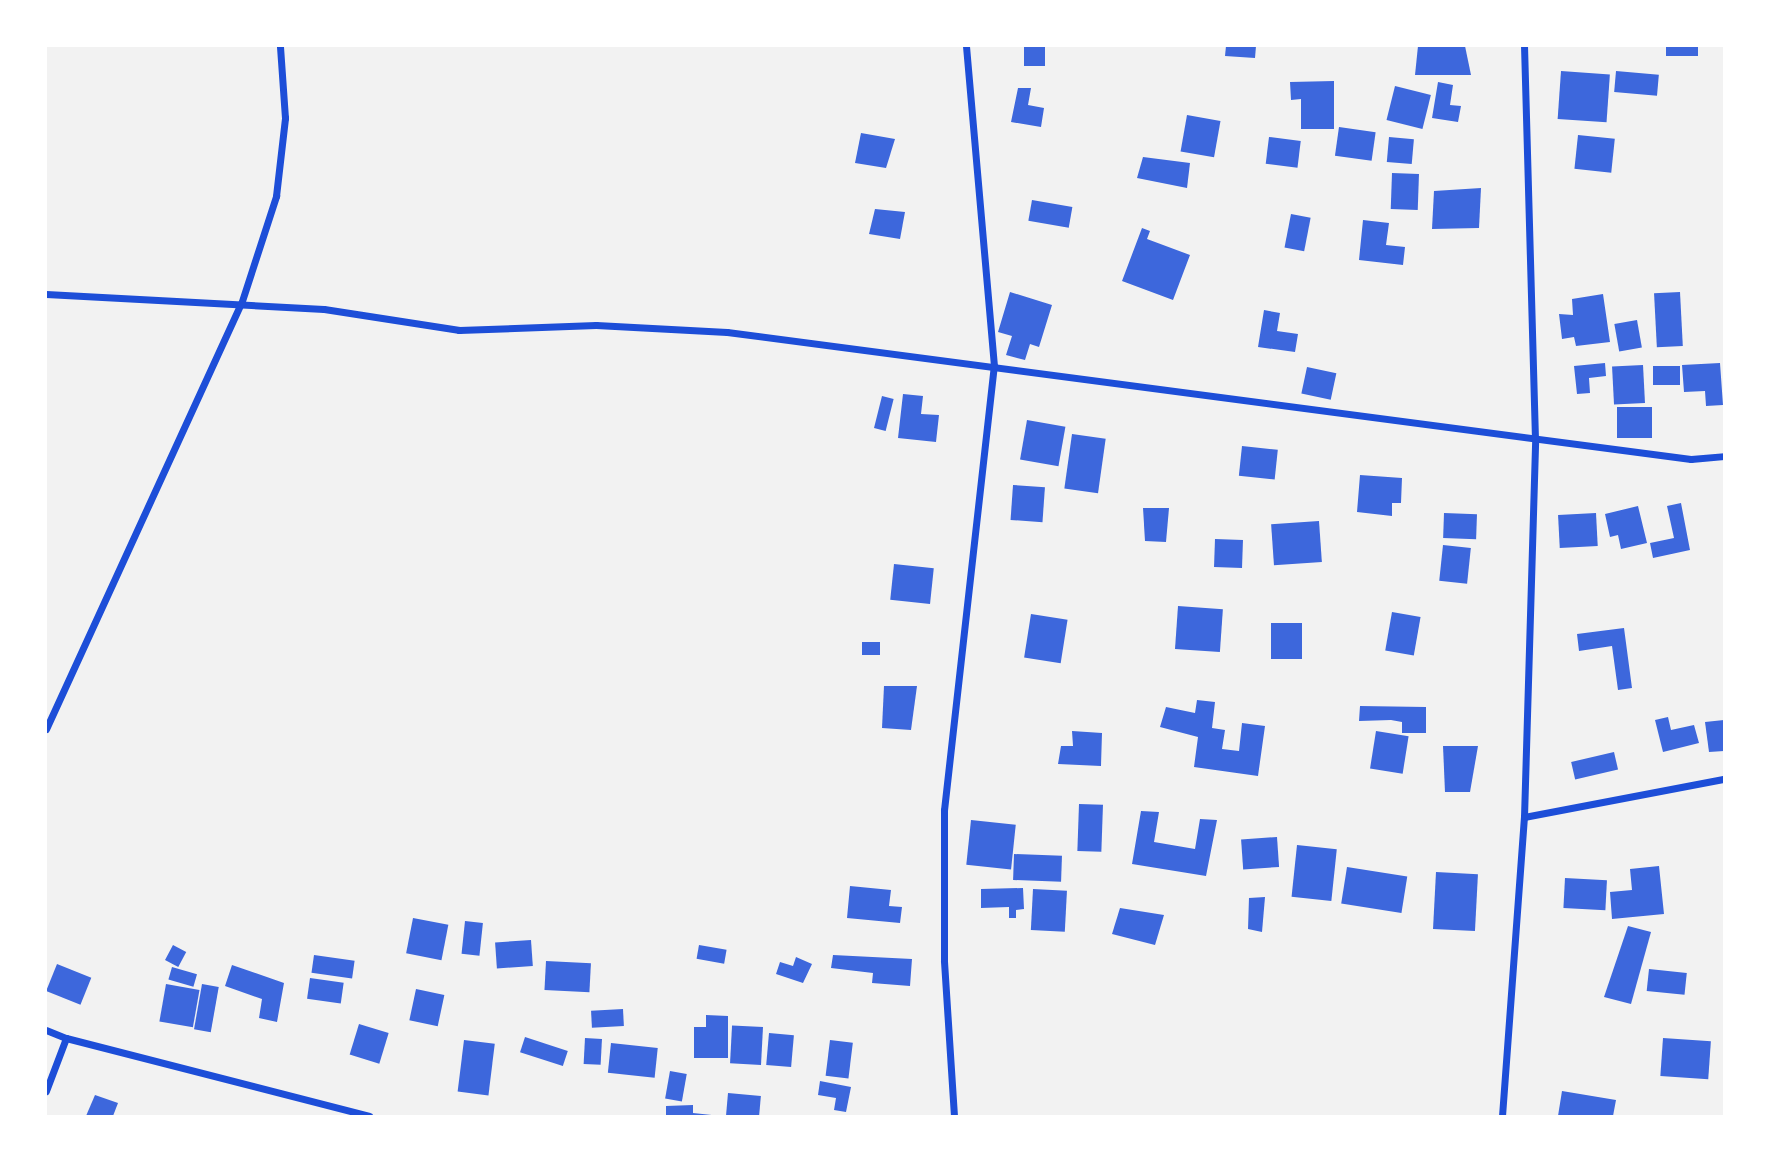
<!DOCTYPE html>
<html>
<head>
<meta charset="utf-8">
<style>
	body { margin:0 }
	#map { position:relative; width:1770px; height:1162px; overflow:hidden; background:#f2f2f2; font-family:Spectral,serif }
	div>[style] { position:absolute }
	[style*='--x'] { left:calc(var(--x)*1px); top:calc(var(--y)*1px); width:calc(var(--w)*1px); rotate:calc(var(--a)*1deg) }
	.building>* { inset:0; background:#3d67dc; transform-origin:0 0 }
	.minor>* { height:7px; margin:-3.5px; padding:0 3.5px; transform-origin:3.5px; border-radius:3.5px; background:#1d4ed8 }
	span { translate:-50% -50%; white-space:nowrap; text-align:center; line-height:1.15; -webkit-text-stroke:5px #fff; paint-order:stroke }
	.frame { position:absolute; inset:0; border:47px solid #fff; pointer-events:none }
</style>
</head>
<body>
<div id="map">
	<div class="building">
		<div style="left:1024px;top:46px;width:21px;height:20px"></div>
		<div style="clip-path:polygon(1226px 46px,1256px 46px,1255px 58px,1225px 56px)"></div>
		<div style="clip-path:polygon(1418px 46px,1465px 46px,1471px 75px,1415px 75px)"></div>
		<div style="left:1666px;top:46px;width:32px;height:10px"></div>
		<div style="left:1561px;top:71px;width:49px;height:48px;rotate:4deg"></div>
		<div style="left:1616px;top:71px;width:43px;height:21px;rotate:5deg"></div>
		<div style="clip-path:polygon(1334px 81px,1334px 129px,1301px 129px,1301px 99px,1291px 100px,1290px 82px)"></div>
		<div style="clip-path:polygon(1438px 82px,1453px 85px,1450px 105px,1461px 106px,1458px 122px,1432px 118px)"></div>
		<div style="left:1395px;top:86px;width:37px;height:35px;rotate:14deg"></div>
		<div style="clip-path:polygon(1018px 88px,1031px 88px,1028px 105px,1044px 108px,1041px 127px,1011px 122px)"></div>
		<div style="left:1187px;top:115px;width:34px;height:37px;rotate:10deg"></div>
		<div style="left:1339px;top:127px;width:37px;height:29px;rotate:8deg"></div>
		<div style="clip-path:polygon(861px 133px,895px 139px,886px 168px,855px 163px)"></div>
		<div style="left:1578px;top:135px;width:37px;height:34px;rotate:6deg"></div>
		<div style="left:1269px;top:137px;width:32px;height:27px;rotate:7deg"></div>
		<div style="left:1389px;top:137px;width:25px;height:25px;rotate:5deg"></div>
		<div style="clip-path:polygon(1143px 157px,1190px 163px,1187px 188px,1137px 178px)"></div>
		<div style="left:1392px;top:173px;width:27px;height:36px;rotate:2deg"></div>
		<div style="clip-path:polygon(1481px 188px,1479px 228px,1432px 229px,1434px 191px)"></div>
		<div style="left:1032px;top:200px;width:41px;height:21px;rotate:10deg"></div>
		<div style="clip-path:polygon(875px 209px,905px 212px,900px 239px,869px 234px)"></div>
		<div style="left:1291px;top:214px;width:20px;height:34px;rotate:11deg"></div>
		<div style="clip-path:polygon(1363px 220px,1389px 223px,1386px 245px,1405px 247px,1403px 265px,1359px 260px)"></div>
		<div style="clip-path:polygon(1142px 228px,1150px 231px,1147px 239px,1190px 255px,1173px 300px,1122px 281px)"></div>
		<div style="clip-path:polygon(1010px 292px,1052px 305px,1039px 347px,1030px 344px,1025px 360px,1006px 355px,1012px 336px,998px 332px)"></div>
		<div style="left:1680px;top:292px;width:54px;height:26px;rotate:87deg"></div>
		<div style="clip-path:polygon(1603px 294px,1610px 342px,1576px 346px,1574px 337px,1562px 339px,1559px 314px,1573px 315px,1572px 299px)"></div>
		<div style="clip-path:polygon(1264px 310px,1280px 313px,1277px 331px,1298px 334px,1295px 352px,1258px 347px)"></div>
		<div style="left:1637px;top:320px;width:28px;height:23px;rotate:80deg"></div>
		<div style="clip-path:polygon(1605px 363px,1606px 376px,1589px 378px,1590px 393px,1577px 394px,1574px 366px)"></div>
		<div style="clip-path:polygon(1720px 363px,1723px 405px,1706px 406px,1705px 391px,1684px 392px,1682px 365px)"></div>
		<div style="left:1643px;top:365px;width:38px;height:31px;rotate:87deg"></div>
		<div style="left:1653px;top:366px;width:27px;height:19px"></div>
		<div style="left:1307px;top:367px;width:30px;height:27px;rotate:12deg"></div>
		<div style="clip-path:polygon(903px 394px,923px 396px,921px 414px,939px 415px,936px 442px,898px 438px)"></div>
		<div style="left:882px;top:396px;width:12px;height:33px;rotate:14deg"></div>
		<div style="left:1617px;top:407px;width:35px;height:31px"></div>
		<div style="left:1027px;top:420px;width:39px;height:40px;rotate:10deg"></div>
		<div style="left:1072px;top:434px;width:34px;height:55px;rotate:8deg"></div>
		<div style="left:1242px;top:446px;width:36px;height:30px;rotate:6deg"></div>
		<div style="clip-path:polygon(1360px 475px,1402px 478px,1401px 503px,1392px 503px,1392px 516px,1357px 512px)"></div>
		<div style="left:1013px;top:485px;width:32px;height:35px;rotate:4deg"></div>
		<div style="clip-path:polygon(1681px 503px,1690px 550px,1653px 558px,1650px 543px,1674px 538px,1667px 506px)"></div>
		<div style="clip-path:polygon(1638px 506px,1647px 543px,1621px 549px,1618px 535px,1610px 537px,1605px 514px)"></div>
		<div style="clip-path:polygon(1143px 508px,1169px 508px,1166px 542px,1145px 541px)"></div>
		<div style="left:1444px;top:513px;width:33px;height:25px;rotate:2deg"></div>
		<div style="left:1596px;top:513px;width:33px;height:38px;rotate:87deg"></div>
		<div style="left:1319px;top:521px;width:41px;height:48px;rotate:86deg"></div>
		<div style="left:1215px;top:539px;width:28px;height:28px;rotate:2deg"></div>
		<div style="left:1443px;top:545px;width:28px;height:36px;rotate:6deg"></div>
		<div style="left:894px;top:564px;width:40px;height:36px;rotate:6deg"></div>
		<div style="left:1178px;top:606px;width:45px;height:43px;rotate:4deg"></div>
		<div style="left:1392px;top:612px;width:29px;height:39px;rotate:10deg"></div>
		<div style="left:1031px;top:614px;width:37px;height:44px;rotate:9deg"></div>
		<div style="left:1271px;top:623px;width:31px;height:36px"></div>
		<div style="clip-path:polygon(1624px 628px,1632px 688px,1618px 690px,1612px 646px,1579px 651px,1577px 634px)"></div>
		<div style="left:862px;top:642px;width:18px;height:13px"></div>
		<div style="clip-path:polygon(884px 686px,917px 686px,911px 730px,882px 728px)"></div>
		<div style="clip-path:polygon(1197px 700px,1215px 702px,1212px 728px,1225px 730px,1222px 749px,1239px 751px,1242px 723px,1265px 726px,1258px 776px,1194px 767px,1198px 737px,1160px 727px,1166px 707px,1195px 713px)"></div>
		<div style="clip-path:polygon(1360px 706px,1426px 707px,1426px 733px,1402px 733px,1402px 722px,1391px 720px,1359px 721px)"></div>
		<div style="clip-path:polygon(1668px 717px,1671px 730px,1694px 725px,1699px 743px,1663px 752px,1655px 720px)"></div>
		<div style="clip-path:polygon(1724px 720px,1724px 751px,1709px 752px,1705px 722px)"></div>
		<div style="clip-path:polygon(1072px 731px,1102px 733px,1101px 766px,1058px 764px,1061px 746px,1073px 746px)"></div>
		<div style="left:1376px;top:731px;width:33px;height:38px;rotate:9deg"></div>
		<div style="clip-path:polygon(1443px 746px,1478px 746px,1470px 792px,1445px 792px)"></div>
		<div style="left:1614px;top:752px;width:18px;height:44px;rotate:77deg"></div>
		<div style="left:1079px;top:804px;width:24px;height:47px;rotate:2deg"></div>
		<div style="clip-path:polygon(1141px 811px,1159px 812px,1154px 842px,1195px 849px,1200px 819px,1217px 820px,1206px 876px,1132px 864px)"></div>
		<div style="left:971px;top:820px;width:45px;height:45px;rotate:6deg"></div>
		<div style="left:1277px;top:837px;width:30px;height:36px;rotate:86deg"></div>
		<div style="left:1297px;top:845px;width:40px;height:52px;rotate:6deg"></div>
		<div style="left:1014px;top:854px;width:48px;height:26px;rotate:2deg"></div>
		<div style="clip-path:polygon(1659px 866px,1664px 914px,1612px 919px,1610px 892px,1632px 890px,1630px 869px)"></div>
		<div style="left:1347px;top:867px;width:61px;height:37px;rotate:9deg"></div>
		<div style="left:1436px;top:872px;width:42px;height:57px;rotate:3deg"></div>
		<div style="left:1565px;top:878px;width:42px;height:30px;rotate:3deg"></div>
		<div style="clip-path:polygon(850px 886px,891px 890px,889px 906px,902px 907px,900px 923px,847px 918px)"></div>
		<div style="clip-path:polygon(1023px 888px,1024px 909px,1016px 910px,1016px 918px,1009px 918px,1009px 907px,981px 908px,981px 889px)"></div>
		<div style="left:1033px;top:889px;width:34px;height:41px;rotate:3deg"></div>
		<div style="clip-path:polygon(1265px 897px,1262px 932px,1248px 929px,1249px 898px)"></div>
		<div style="clip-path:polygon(1120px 908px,1164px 915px,1155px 945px,1112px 934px)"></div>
		<div style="left:413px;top:918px;width:36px;height:36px;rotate:11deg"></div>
		<div style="left:465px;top:921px;width:18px;height:33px;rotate:6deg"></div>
		<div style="clip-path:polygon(1628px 926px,1651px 932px,1631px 1004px,1604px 997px)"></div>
		<div style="left:531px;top:940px;width:26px;height:36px;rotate:86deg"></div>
		<div style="left:173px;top:945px;width:15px;height:17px;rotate:28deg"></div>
		<div style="left:699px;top:945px;width:28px;height:14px;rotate:10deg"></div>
		<div style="left:314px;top:955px;width:41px;height:18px;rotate:8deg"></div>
		<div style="clip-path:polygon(833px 955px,912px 959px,910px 986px,872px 983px,873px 973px,831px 968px)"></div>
		<div style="clip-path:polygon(796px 957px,812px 964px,803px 983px,776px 974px,780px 962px,793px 966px)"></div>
		<div style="left:546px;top:961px;width:45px;height:29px;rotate:3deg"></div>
		<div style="left:57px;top:964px;width:37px;height:29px;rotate:22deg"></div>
		<div style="clip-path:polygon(232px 965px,284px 983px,277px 1022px,259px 1018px,262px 999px,225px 986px)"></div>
		<div style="left:172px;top:967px;width:26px;height:13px;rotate:16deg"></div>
		<div style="left:1649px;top:969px;width:38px;height:22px;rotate:6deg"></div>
		<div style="left:310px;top:978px;width:34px;height:21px;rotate:8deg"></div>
		<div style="left:166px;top:984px;width:34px;height:38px;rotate:10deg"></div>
		<div style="left:202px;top:984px;width:17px;height:46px;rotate:10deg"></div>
		<div style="left:416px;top:989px;width:29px;height:32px;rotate:12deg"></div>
		<div style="left:623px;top:1009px;width:17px;height:32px;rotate:87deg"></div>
		<div style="clip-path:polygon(706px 1015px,728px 1016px,728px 1058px,694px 1058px,694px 1027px,706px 1027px)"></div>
		<div style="left:359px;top:1024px;width:31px;height:32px;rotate:17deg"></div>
		<div style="left:763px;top:1027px;width:38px;height:31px;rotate:93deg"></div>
		<div style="left:769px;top:1033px;width:25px;height:32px;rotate:5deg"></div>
		<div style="left:525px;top:1037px;width:45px;height:16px;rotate:18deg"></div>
		<div style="left:585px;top:1038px;width:17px;height:26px;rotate:3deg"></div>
		<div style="left:1663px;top:1038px;width:48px;height:38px;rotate:4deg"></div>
		<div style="left:464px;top:1040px;width:31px;height:52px;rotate:7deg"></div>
		<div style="left:830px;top:1040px;width:23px;height:36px;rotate:7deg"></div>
		<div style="left:611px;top:1043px;width:47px;height:30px;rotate:6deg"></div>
		<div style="left:670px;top:1071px;width:17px;height:28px;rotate:10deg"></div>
		<div style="clip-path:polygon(820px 1081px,851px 1087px,846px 1112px,834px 1110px,836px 1098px,818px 1095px)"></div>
		<div style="clip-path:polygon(1562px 1091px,1616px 1100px,1613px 1116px,1558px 1116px)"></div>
		<div style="left:728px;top:1093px;width:33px;height:23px;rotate:5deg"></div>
		<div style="clip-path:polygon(95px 1095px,118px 1103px,113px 1116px,86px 1116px)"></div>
		<div style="clip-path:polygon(693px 1105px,693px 1113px,721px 1116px,666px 1116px,666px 1106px)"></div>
	</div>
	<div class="minor">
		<div style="--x:46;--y:294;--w:278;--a:3.1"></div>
		<div style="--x:324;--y:309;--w:137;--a:8.8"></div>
		<div style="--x:459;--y:330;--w:137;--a:-2.1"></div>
		<div style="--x:596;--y:325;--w:131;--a:3.1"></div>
		<div style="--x:727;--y:332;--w:972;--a:7.51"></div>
		<div style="--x:1691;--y:459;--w:33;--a:-5"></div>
		<div style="--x:46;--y:729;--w:468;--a:-65.4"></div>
		<div style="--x:241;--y:304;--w:114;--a:-72"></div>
		<div style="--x:276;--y:196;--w:79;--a:-83.4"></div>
		<div style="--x:285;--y:118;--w:72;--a:-94"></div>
		<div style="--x:1524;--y:817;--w:204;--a:-10.8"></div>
		<div style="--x:46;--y:1030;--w:22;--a:22"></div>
		<div style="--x:66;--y:1038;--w:57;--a:110.7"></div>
		<div style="--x:66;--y:1038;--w:313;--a:14.4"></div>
		<div style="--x:954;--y:1116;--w:156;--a:-93.7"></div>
		<div style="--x:944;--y:960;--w:150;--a:-90"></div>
		<div style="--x:944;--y:810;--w:447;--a:-83.6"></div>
		<div style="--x:994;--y:366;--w:321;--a:-95"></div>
		<div style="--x:1502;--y:1116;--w:300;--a:-85.8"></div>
		<div style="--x:1524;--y:817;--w:378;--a:-88.3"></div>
		<div style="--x:1535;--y:439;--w:393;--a:-91.6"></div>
	</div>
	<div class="frame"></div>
</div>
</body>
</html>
